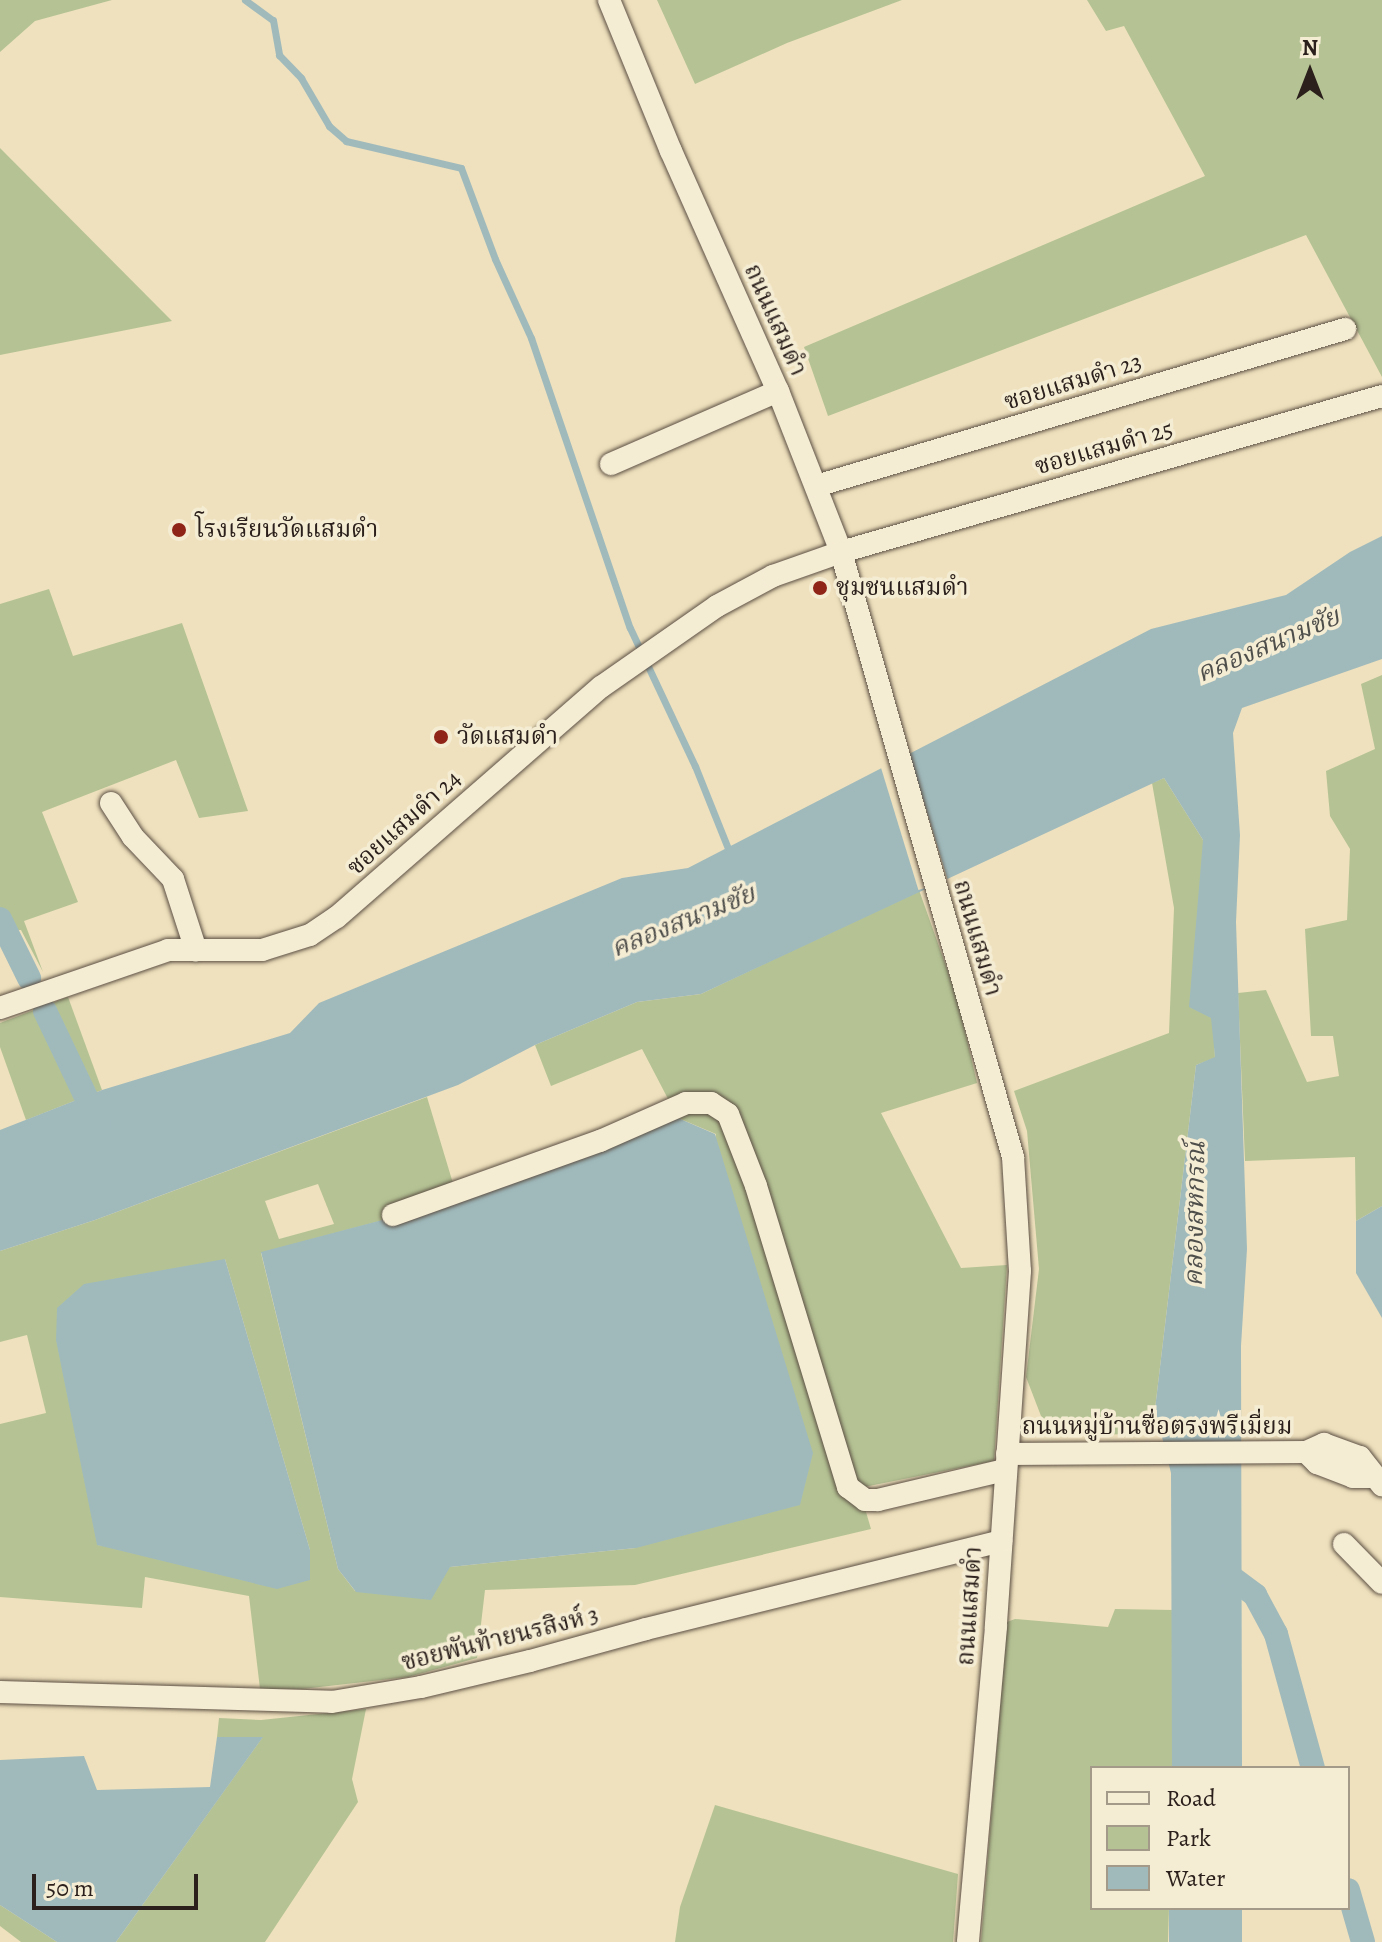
<!DOCTYPE html>
<html>
<head>
<meta charset="utf-8">
<style>
	body { margin:0 }
	#map { position:relative; width:1382px; height:1942px; overflow:hidden; background:#efe1bd; font-family:Alegreya,"Noto Serif Thai",serif }
	div>[style] { position:absolute }
	[style*='--x'] { left:calc(var(--x)*1px); top:calc(var(--y)*1px); width:calc(var(--w)*1px); rotate:calc(var(--a)*1deg) }
	.green>* { inset:0; background:#b5c394 }
	.water>* { inset:0; background:#a0babc; transform-origin:0 0 }
	.pier>* { inset:0; background:#efe1bd; transform-origin:0 0 }
	.stream>* { height:7px; margin:-3.5px; padding:0 3.5px; transform-origin:3.5px; border-radius:3.5px; background:#a0babc }
	.canal>* { height:24px; margin:-12px; padding:0 12px; transform-origin:12px; border-radius:12px; background:#a0babc }
	.roads { filter:drop-shadow(0 0 2px #5c5044) drop-shadow(0 0 2px #5c5044) }
	.minor>* { height:22px; margin:-11px; padding:0 11px; transform-origin:11px; border-radius:11px; background:#f5ecd4 }
	.dots>* { width:22px; height:22px; translate:-50% -50%; box-sizing:border-box; border:4px solid #f5ecd4; border-radius:50% }
	span { translate:-50% -50%; white-space:nowrap; text-align:center; line-height:1.15; -webkit-text-stroke:7px #f5ecd4; paint-order:stroke }
	.street-label { font-size:24px; color:#2b201b }
	.poi-label { font-size:24px; color:#2b201b }
	.left { translate:0 -50%; text-align:left }
	.water-label { font-size:26px; color:#4e4e4b; font-style:italic }
	.legend { position:absolute; left:1090px; top:1766px; width:260px; height:144px; box-sizing:border-box; background:#f5ecd4; border:2px solid #a49a8a; margin:0; padding:10px 14px; list-style:none; font-size:24px; color:#2b201b }
	.legend li { display:flex; align-items:center; gap:16px; height:40px }
	.legend b { width:40px; border:2px solid #a49a8a }
	.north { position:absolute; left:1270px; top:32px; width:80px; height:80px; -webkit-text-stroke:6px #f5ecd4; paint-order:stroke; rotate:0deg; font-size:22px; font-weight:700; line-height:32px; text-align:center; color:#2b201b }
	.north::after { content:''; display:block; margin:auto; width:28px; height:36px; background:#2b201b; clip-path:polygon(50% 0,100% 100%,50% 72%,0 100%) }
	.scale { position:absolute; left:32px; top:1874px; width:166px; height:36px; box-sizing:border-box; border:4px solid #2b201b; border-top:0; padding-left:10px; font-size:24px; line-height:28px; white-space:nowrap; color:#2b201b; -webkit-text-stroke:6px #f5ecd4; paint-order:stroke }
</style>
</head>
<body>
<div id="map">
	<div class="green">
		<div style="clip-path:polygon(0 0,112px 0,35px 21px,0 52px)"></div>
		<div style="clip-path:polygon(657px 0,902px 0,787px 43px,695px 84px)"></div>
		<div style="clip-path:polygon(1087px 0,1382px 0,1382px 377px,1306px 235px,828px 416px,804px 347px,1205px 176px,1124px 26px,1106px 31px)"></div>
		<div style="clip-path:polygon(0 148px,172px 321px,0 355px)"></div>
		<div style="clip-path:polygon(49px 589px,73px 656px,182px 623px,248px 811px,199px 818px,176px 760px,42px 812px,78px 902px,24px 921px,43px 972px,21px 930px,0 931px,0 604px)"></div>
		<div style="clip-path:polygon(1382px 675px,1382px 1206px,1356px 1221px,1355px 1157px,1245px 1161px,1238px 993px,1266px 990px,1307px 1082px,1339px 1076px,1333px 1036px,1311px 1036px,1305px 929px,1347px 920px,1350px 849px,1330px 816px,1326px 771px,1375px 749px,1361px 684px)"></div>
		<div style="clip-path:polygon(1164px 778px,1203px 840px,1215px 1058px,1196px 1065px,1155px 1409px,1161px 1433px,1060px 1436px,1041px 1416px,1026px 1377px,1039px 1269px,1027px 1131px,1014px 1091px,1169px 1033px,1174px 908px,1152px 783px)"></div>
		<div style="clip-path:polygon(evenodd,919px 890px,957px 997px,977px 1083px,881px 1113px,961px 1268px,1007px 1265px,994px 1461px,859px 1488px,871px 1529px,635px 1585px,485px 1590px,477px 1658px,408px 1677px,302px 1689px,260px 1689px,249px 1596px,145px 1577px,142px 1608px,0 1597px,0 1424px,46px 1413px,27px 1335px,0 1342px,0 1251px,95px 1220px,427px 1097px,458px 1200px,261px 1253px,338px 1569px,355px 1591px,450px 1567px,636px 1548px,716px 1134px,678px 1118px,642px 1049px,551px 1086px,535px 1045px,637px 1002px,701px 994px,919px 890px,318px 1184px,334px 1224px,279px 1239px,265px 1201px,318px 1184px,919px 890px,225px 1259px,310px 1550px,310px 1580px,98px 1545px,225px 1259px)"></div>
		<div style="clip-path:polygon(68px 997px,102px 1090px,26px 1120px,0 1047px,0 1023px)"></div>
		<div style="clip-path:polygon(1115px 1609px,1174px 1610px,1172px 1768px,1092px 1768px,1092px 1908px,1169px 1908px,1168px 1942px,981px 1942px,1007px 1622px,1015px 1619px,1108px 1627px)"></div>
		<div style="clip-path:polygon(366px 1709px,352px 1779px,358px 1802px,265px 1942px,116px 1942px,262px 1738px,217px 1737px,219px 1718px,261px 1720px)"></div>
		<div style="clip-path:polygon(715px 1805px,958px 1874px,953px 1942px,675px 1942px,680px 1907px)"></div>
		<div style="clip-path:polygon(0 1905px,57px 1942px,21px 1942px,0 1926px)"></div>
	</div>
	<div class="water">
		<div style="clip-path:polygon(1382px 536px,1382px 659px,1242px 708px,1233px 733px,1240px 835px,1236px 922px,1247px 1249px,1241px 1346px,1242px 1768px,1172px 1768px,1171px 1473px,1155px 1409px,1196px 1065px,1215px 1057px,1211px 1018px,1189px 1007px,1203px 840px,1164px 778px,701px 994px,637px 1002px,535px 1045px,458px 1085px,95px 1220px,0 1251px,0 1130px,102px 1090px,290px 1033px,319px 1003px,622px 878px,688px 868px,1151px 629px,1286px 595px,1350px 552px)"></div>
		<div style="clip-path:polygon(678px 1118px,715px 1134px,813px 1453px,800px 1505px,636px 1548px,450px 1567px,431px 1600px,356px 1592px,338px 1569px,261px 1252px,458px 1200px)"></div>
		<div style="clip-path:polygon(1382px 1206px,1382px 1318px,1356px 1273px,1356px 1221px)"></div>
		<div style="clip-path:polygon(225px 1259px,310px 1550px,310px 1580px,277px 1589px,97px 1545px,56px 1340px,57px 1308px,84px 1284px)"></div>
		<div style="clip-path:polygon(217px 1737px,263px 1737px,116px 1942px,57px 1942px,0 1905px,0 1760px,84px 1756px,97px 1790px,210px 1787px)"></div>
		<div style="left:1169px;top:1908px;width:73px;height:34px"></div>
	</div>
	<div class="pier">
		<div style="left:908px;top:750px;width:137px;height:31px;rotate:73deg"></div>
	</div>
	<div class="stream">
		<div style="--x:245;--y:0;--w:34;--a:36"></div>
		<div style="--x:273;--y:20;--w:36;--a:80"></div>
		<div style="--x:279;--y:55;--w:32;--a:46"></div>
		<div style="--x:301;--y:78;--w:56;--a:59.7"></div>
		<div style="--x:329;--y:126;--w:23;--a:41"></div>
		<div style="--x:346;--y:141;--w:118;--a:13.2"></div>
		<div style="--x:461;--y:168;--w:97;--a:69.5"></div>
		<div style="--x:495;--y:259;--w:87;--a:65.5"></div>
		<div style="--x:531;--y:338;--w:306;--a:71.2"></div>
		<div style="--x:630;--y:628;--w:153;--a:64.8"></div>
		<div style="--x:695;--y:766;--w:97;--a:68.2"></div>
	</div>
	<div class="canal">
		<div style="--x:0;--y:919;--w:66;--a:63.8"></div>
		<div style="--x:45;--y:1011;--w:125;--a:64.5"></div>
		<div style="--x:1216;--y:1566;--w:49;--a:36.6"></div>
		<div style="--x:1255;--y:1595;--w:44;--a:61.7"></div>
		<div style="--x:1276;--y:1634;--w:139;--a:74.6"></div>
		<div style="--x:1348;--y:1890;--w:54;--a:73.9"></div>
	</div>
	<div class="roads">
		<div class="minor">
			<div style="--x:609;--y:0;--w:163;--a:67.7"></div>
			<div style="--x:671;--y:151;--w:263;--a:66"></div>
			<div style="--x:778;--y:391;--w:173;--a:68.6"></div>
			<div style="--x:841;--y:552;--w:629;--a:74.13"></div>
			<div style="--x:1013;--y:1157;--w:114;--a:86.5"></div>
			<div style="--x:1020;--y:1271;--w:357;--a:93.9"></div>
			<div style="--x:996;--y:1627;--w:316;--a:95.1"></div>
			<div style="--x:611;--y:464;--w:182;--a:-23.6"></div>
			<div style="--x:816;--y:486;--w:552;--a:-16.53"></div>
			<div style="--x:111;--y:803;--w:40;--a:57.1"></div>
			<div style="--x:133;--y:837;--w:58;--a:46.4"></div>
			<div style="--x:173;--y:879;--w:75;--a:72.1"></div>
			<div style="--x:0;--y:1008;--w:178;--a:-19"></div>
			<div style="--x:168;--y:950;--w:94;--a:0"></div>
			<div style="--x:262;--y:950;--w:50;--a:-17.4"></div>
			<div style="--x:310;--y:935;--w:32;--a:-34"></div>
			<div style="--x:337;--y:917;--w:350;--a:-41.1"></div>
			<div style="--x:601;--y:687;--w:141;--a:-34.9"></div>
			<div style="--x:717;--y:606;--w:64;--a:-28.2"></div>
			<div style="--x:773;--y:576;--w:72;--a:-19.4"></div>
			<div style="--x:841;--y:552;--w:563;--a:-16.09"></div>
			<div style="--x:393;--y:1215;--w:220;--a:-19.7"></div>
			<div style="--x:600;--y:1141;--w:94;--a:-23.8"></div>
			<div style="--x:686;--y:1103;--w:25;--a:0"></div>
			<div style="--x:711;--y:1103;--w:20;--a:33"></div>
			<div style="--x:728;--y:1114;--w:77;--a:68.7"></div>
			<div style="--x:756;--y:1186;--w:315;--a:73"></div>
			<div style="--x:848;--y:1487;--w:21;--a:37"></div>
			<div style="--x:865;--y:1500;--w:13;--a:0"></div>
			<div style="--x:878;--y:1500;--w:130;--a:-13.3"></div>
			<div style="--x:1306;--y:1452;--w:16;--a:45"></div>
			<div style="--x:1317;--y:1463;--w:39;--a:21"></div>
			<div style="--x:1353;--y:1477;--w:19;--a:0"></div>
			<div style="--x:1007;--y:1454;--w:299;--a:-0.4"></div>
			<div style="--x:1306;--y:1452;--w:20;--a:-24"></div>
			<div style="--x:1324;--y:1444;--w:38;--a:20"></div>
			<div style="--x:1360;--y:1457;--w:36;--a:52"></div>
			<div style="--x:1344;--y:1544;--w:54;--a:45.7"></div>
			<div style="--x:0;--y:1692;--w:332;--a:1.7"></div>
			<div style="--x:332;--y:1702;--w:90;--a:-9.6"></div>
			<div style="--x:421;--y:1687;--w:112;--a:-13.4"></div>
			<div style="--x:530;--y:1661;--w:120;--a:-15.4"></div>
			<div style="--x:646;--y:1629;--w:366;--a:-13.9"></div>
		</div>
	</div>
	<div class="dots">
		<div style="left:179px;top:530px;background:#8f2418"></div>
		<div style="left:820px;top:588px;background:#8f2418"></div>
		<div style="left:441px;top:737px;background:#8f2418"></div>
	</div>
	<div class="street-label">
		<span style="left:775px;top:320px;rotate:66deg">ถนนแสมดำ</span>
		<span style="left:1073px;top:382px;rotate:-17deg">ซอยแสมดำ 23</span>
		<span style="left:1104px;top:448px;rotate:-16deg">ซอยแสมดำ 25</span>
		<span style="left:404px;top:823px;rotate:-42deg">ซอยแสมดำ 24</span>
		<span style="left:977px;top:938px;rotate:74deg">ถนนแสมดำ</span>
		<span style="left:1157px;top:1427px">ถนนหมู่บ้านซื่อตรงพรีเมี่ยม</span>
		<span style="left:970px;top:1606px;rotate:-86deg">ถนนแสมดำ</span>
		<span style="left:500px;top:1639px;rotate:-14deg">ซอยพันท้ายนรสิงห์ 3</span>
	</div>
	<div class="poi-label">
		<span class="left" style="left:195px;top:530px">โรงเรียนวัดแสมดำ</span>
		<span class="left" style="left:836px;top:588px">ชุมชนแสมดำ</span>
		<span class="left" style="left:457px;top:737px">วัดแสมดำ</span>
	</div>
	<div class="water-label">
		<span style="left:1268px;top:645px;rotate:-23deg">คลองสนามชัย</span>
		<span style="left:683px;top:921px;rotate:-22deg">คลองสนามชัย</span>
		<span style="left:1195px;top:1214px;rotate:-89deg">คลองสหกรณ์</span>
	</div>
	<ul class="legend">
	<li><b style="height:10px;background:#f5ecd4"></b>Road</li>
	<li><b style="height:22px;background:#b5c394"></b>Park</li>
	<li><b style="height:22px;background:#a0babc"></b>Water</li>
	</ul>
	<div class="north">N</div>
	<div class="scale">50 m</div>
</div>
</body>
</html>
